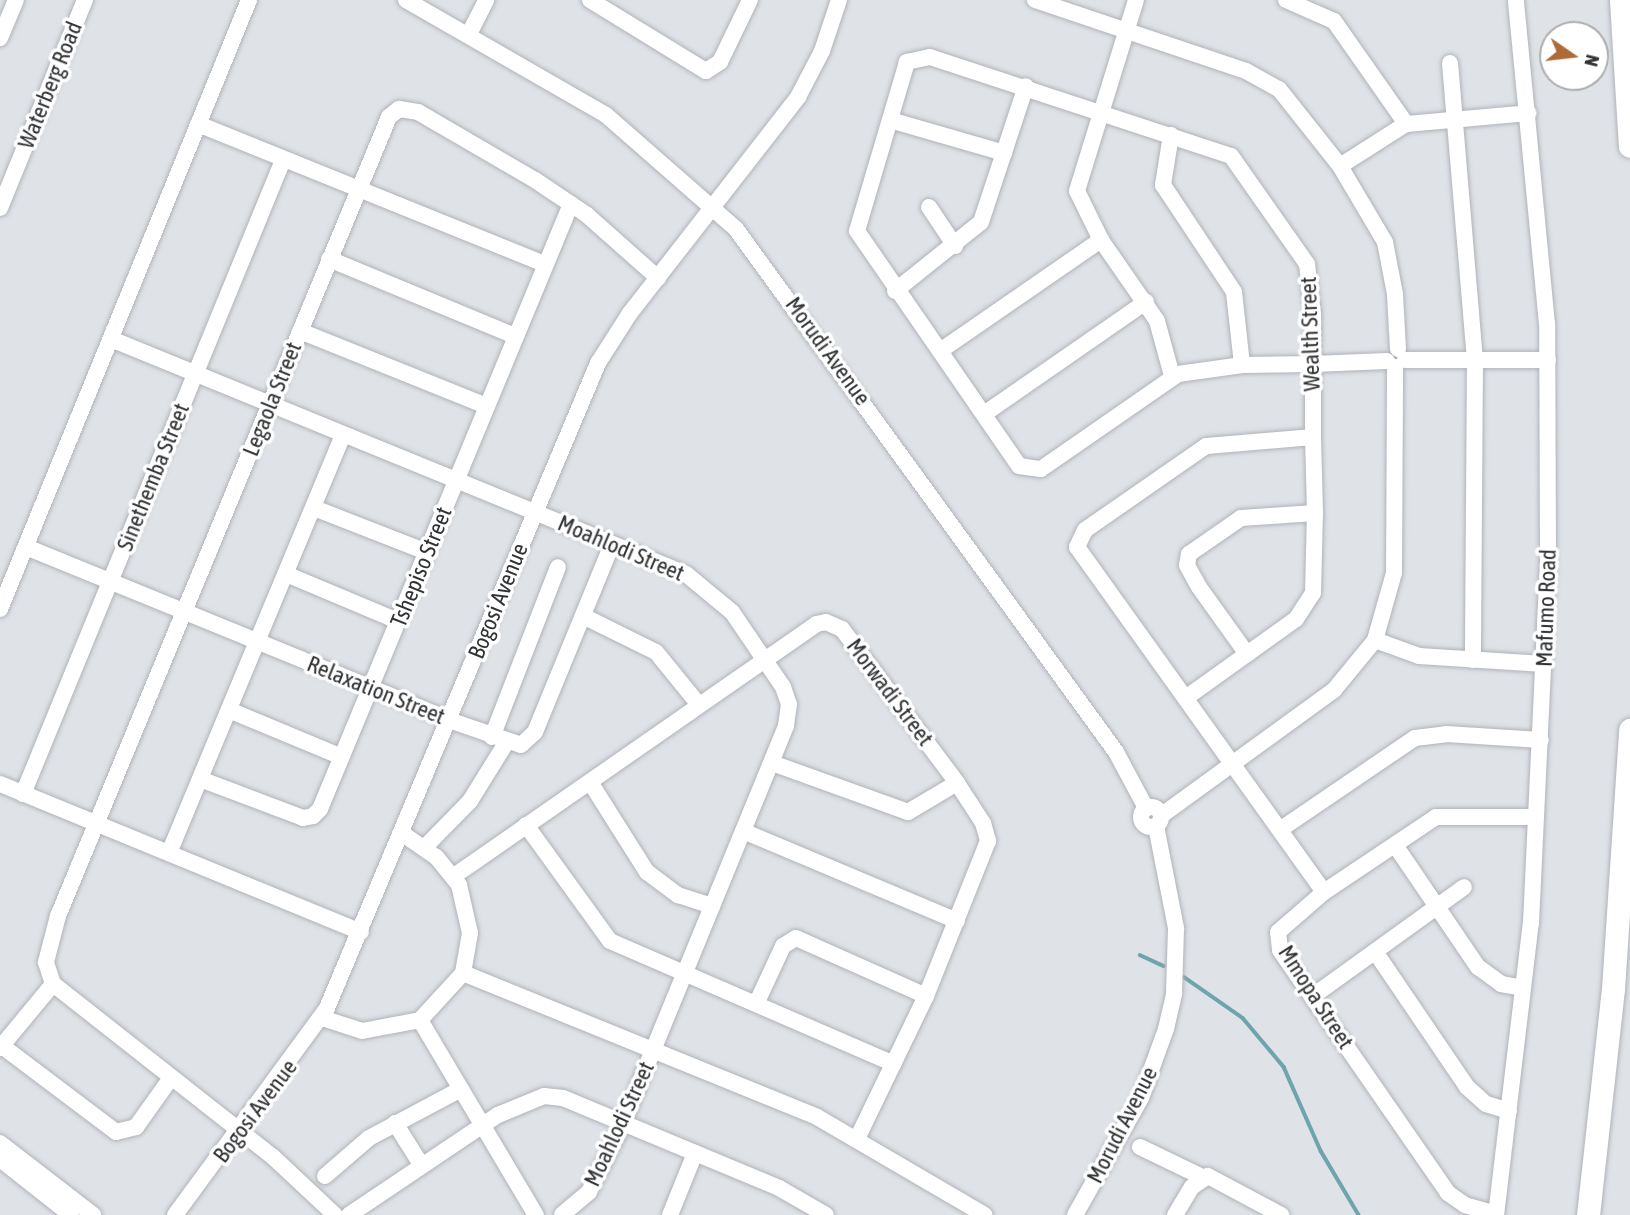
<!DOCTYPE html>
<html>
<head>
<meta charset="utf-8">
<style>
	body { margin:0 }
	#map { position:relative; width:1630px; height:1215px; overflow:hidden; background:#dfe3e8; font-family:"Asap Condensed",sans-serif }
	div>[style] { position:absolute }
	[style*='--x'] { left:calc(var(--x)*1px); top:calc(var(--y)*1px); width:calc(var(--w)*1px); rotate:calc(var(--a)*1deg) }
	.stream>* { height:3.5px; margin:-1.75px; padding:0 1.75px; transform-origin:1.75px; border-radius:1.75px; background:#6ea5ac }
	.roads { filter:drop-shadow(0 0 2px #b0b3b8) drop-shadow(0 0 2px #b0b3b8) }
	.minor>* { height:16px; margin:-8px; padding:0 8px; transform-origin:8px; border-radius:8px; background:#fff }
	.minor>.ring { margin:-8px; padding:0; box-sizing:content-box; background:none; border:16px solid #fff; border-radius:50% }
	.highway>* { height:23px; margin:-11.5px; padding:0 11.5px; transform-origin:11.5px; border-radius:11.5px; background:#fff }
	span { translate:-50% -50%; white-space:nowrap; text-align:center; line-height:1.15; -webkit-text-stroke:7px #fff; paint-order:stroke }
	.street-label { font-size:23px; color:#303234 }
	.north { position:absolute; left:1539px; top:21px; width:70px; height:70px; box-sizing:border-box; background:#fff; border:2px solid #acadae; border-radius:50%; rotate:104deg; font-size:19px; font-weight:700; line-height:28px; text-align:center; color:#303234 }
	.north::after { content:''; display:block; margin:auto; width:24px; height:32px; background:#ad6b37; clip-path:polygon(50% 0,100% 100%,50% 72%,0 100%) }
</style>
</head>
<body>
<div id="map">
	<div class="stream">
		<div style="--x:1140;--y:955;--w:26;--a:25"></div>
		<div style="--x:1184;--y:977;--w:72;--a:34.8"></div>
		<div style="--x:1243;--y:1018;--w:64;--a:50.1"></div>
		<div style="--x:1284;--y:1067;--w:92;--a:66.2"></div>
		<div style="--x:1321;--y:1151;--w:74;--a:59.3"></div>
	</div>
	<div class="roads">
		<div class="minor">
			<div style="--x:406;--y:0;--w:231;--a:29.9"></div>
			<div style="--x:606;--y:115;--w:173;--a:41.2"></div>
			<div style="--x:736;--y:229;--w:646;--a:54"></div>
			<div style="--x:1116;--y:752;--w:64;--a:61.8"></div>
			<div style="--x:590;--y:0;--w:136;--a:31.5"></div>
			<div style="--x:706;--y:71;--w:17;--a:-33"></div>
			<div style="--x:720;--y:62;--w:69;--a:-64.2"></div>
			<div style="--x:1035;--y:0;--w:223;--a:18.6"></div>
			<div style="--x:1246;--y:71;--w:38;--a:29"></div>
			<div style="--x:1279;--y:89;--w:98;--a:51.6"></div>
			<div style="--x:1340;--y:166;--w:88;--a:59.4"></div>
			<div style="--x:1385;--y:242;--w:53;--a:79.1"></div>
			<div style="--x:1395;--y:294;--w:55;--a:86.9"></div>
			<div style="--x:1136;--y:0;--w:200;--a:107.2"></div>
			<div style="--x:1077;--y:191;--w:55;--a:63.9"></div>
			<div style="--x:1101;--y:240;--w:98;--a:55.3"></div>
			<div style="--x:1157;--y:321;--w:57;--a:74.7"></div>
			<div style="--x:1286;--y:0;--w:52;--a:23.6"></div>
			<div style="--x:1334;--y:21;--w:126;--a:55"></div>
			<div style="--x:469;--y:34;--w:38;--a:-63"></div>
			<div style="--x:0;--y:38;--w:41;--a:-67.2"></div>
			<div style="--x:1450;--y:63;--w:298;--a:85.2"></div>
			<div style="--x:1475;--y:360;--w:300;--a:90.4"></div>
			<div style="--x:890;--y:120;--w:119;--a:16.1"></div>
			<div style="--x:198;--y:124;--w:374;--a:22"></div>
			<div style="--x:1171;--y:135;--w:51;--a:99.1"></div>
			<div style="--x:1163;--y:185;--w:128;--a:56.4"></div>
			<div style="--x:1234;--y:292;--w:73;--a:83.7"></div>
			<div style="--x:1340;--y:166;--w:78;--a:-32.5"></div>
			<div style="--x:1406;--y:124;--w:123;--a:-5.1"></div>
			<div style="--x:929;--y:207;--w:47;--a:56.3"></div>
			<div style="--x:0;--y:208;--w:225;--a:-67.8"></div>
			<div style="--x:329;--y:259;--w:201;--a:22.5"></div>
			<div style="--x:895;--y:291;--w:110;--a:-38.7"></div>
			<div style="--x:981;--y:222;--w:143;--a:-71.7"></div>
			<div style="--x:300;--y:331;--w:201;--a:21.9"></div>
			<div style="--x:111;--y:339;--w:621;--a:22.23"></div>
			<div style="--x:686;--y:574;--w:60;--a:39.6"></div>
			<div style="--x:732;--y:612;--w:91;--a:55.8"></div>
			<div style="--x:783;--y:687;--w:18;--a:71"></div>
			<div style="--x:789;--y:704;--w:22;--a:98"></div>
			<div style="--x:786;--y:726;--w:430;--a:112.3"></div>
			<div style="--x:623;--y:1124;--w:76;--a:116.6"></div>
			<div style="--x:589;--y:1192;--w:35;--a:140"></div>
			<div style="--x:940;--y:351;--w:196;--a:-34.6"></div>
			<div style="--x:1405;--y:360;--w:143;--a:0"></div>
			<div style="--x:984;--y:414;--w:197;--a:-34.7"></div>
			<div style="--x:1313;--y:437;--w:107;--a:175.2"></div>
			<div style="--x:1206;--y:446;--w:147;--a:145.2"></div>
			<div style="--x:1085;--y:530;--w:19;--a:115"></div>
			<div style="--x:1077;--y:547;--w:424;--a:54.4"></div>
			<div style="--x:314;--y:508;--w:121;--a:21.3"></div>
			<div style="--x:26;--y:547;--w:457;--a:22.2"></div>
			<div style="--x:449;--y:720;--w:76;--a:19.1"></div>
			<div style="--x:521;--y:745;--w:19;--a:-43"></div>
			<div style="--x:535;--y:732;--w:203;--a:-67.7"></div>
			<div style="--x:286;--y:574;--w:121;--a:22.8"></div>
			<div style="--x:0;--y:609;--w:658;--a:-67.76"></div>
			<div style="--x:583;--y:616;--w:81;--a:26.3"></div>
			<div style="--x:656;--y:652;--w:68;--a:50.9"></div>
			<div style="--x:1375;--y:640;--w:47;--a:20"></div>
			<div style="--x:1419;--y:656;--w:125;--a:3.7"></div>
			<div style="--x:1247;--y:654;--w:82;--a:-125.6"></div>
			<div style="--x:1199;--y:587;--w:25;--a:-119"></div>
			<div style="--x:1187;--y:565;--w:11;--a:-80"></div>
			<div style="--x:1189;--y:554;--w:63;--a:-34.7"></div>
			<div style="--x:1241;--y:518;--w:74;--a:-3.9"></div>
			<div style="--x:1187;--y:697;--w:134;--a:-35.6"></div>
			<div style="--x:1296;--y:619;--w:31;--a:-57"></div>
			<div style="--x:1313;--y:593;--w:80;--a:-88.6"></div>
			<div style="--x:1315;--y:513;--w:76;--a:-91.5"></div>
			<div style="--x:1313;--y:437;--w:122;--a:-90"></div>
			<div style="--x:1313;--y:315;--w:51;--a:-96.7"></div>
			<div style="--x:1307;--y:264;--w:132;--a:-125.1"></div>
			<div style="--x:1231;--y:156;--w:317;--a:-161.8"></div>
			<div style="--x:930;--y:57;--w:24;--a:168"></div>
			<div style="--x:907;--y:62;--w:176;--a:106.5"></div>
			<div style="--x:857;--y:231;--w:285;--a:55.4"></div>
			<div style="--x:1019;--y:466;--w:22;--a:8"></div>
			<div style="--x:1041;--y:469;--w:167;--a:-34.7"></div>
			<div style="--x:1178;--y:374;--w:65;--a:-8"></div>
			<div style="--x:1242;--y:365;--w:71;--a:-0.8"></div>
			<div style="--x:1313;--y:364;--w:74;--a:-2.3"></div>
			<div style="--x:229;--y:710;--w:122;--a:22.6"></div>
			<div style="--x:492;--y:737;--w:182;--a:-68.8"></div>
			<div style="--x:772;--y:763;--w:145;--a:19.8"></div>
			<div style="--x:908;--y:812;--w:57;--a:-30.6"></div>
			<div style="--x:200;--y:779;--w:110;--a:20.7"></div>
			<div style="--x:303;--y:818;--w:10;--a:-11"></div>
			<div style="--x:313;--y:816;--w:10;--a:-45"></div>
			<div style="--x:320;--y:809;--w:655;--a:-67.47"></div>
			<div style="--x:590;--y:782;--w:107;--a:57.7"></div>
			<div style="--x:647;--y:872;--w:39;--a:37"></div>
			<div style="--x:678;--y:895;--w:36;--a:18"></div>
			<div style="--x:0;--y:784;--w:390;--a:22.3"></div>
			<div style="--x:23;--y:794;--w:685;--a:-67.7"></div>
			<div class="ring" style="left:1141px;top:807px;width:4px;height:4px"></div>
			<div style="--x:1162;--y:815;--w:213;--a:-36"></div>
			<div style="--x:1334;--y:690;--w:65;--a:-50.6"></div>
			<div style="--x:1375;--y:640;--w:70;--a:-74.2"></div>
			<div style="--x:1394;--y:573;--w:206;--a:-89.7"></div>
			<div style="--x:526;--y:825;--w:143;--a:54.1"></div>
			<div style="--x:610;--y:941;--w:309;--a:23.4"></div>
			<div style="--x:1281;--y:829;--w:162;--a:-34.2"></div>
			<div style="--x:1415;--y:738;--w:31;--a:-7"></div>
			<div style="--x:1446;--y:734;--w:95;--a:3.6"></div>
			<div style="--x:743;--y:831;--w:232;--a:22.8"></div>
			<div style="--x:1395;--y:845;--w:148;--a:55.8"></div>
			<div style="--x:1478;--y:967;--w:29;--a:36"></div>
			<div style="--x:1501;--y:984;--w:22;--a:10"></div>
			<div style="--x:424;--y:848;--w:66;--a:-45.6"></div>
			<div style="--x:470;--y:801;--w:68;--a:-58.2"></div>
			<div style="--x:169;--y:853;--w:453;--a:-67.4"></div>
			<div style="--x:454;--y:876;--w:441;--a:-34.8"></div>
			<div style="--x:816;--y:624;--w:10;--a:-11"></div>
			<div style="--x:826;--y:622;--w:17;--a:24"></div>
			<div style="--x:842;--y:629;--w:192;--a:53.2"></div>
			<div style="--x:957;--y:783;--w:48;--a:57"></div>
			<div style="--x:983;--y:823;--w:19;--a:74"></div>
			<div style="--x:988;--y:841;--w:167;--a:111.8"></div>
			<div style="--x:926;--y:996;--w:159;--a:115.8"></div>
			<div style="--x:1376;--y:953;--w:162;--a:55.8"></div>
			<div style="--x:1467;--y:1087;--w:25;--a:42"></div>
			<div style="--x:1486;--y:1104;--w:24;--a:17"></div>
			<div style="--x:463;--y:973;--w:382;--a:22.1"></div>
			<div style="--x:817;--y:1117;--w:194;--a:30.3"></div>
			<div style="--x:1313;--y:996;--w:186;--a:-35.8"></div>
			<div style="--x:757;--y:1002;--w:62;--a:-65.1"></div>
			<div style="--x:783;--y:946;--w:15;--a:-32"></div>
			<div style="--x:796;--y:938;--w:142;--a:24"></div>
			<div style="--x:322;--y:1018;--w:42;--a:18"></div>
			<div style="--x:362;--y:1031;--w:59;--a:-10.7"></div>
			<div style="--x:420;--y:1020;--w:64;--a:-47.5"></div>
			<div style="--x:463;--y:973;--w:41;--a:-80.1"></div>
			<div style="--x:470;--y:933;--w:49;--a:-102.9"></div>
			<div style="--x:459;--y:885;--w:36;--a:-129"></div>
			<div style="--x:436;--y:857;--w:40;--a:-145.1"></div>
			<div style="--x:420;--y:1020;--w:227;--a:59.3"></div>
			<div style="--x:2;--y:1046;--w:143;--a:37"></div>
			<div style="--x:116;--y:1132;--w:21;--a:-14"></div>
			<div style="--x:136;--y:1127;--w:60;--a:-54.5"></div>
			<div style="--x:0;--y:1048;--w:83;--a:-50.4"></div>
			<div style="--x:395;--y:1123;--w:47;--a:58"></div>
			<div style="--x:0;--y:1143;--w:118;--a:37.7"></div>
			<div style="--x:1140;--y:1147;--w:69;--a:25.8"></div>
			<div style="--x:0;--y:1159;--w:90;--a:38.3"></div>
			<div style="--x:325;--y:1176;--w:58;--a:-40.8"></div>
			<div style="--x:369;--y:1138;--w:104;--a:-28"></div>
			<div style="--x:1496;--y:1214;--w:32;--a:-164"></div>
			<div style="--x:1465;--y:1205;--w:21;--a:-145"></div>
			<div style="--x:1448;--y:1193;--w:295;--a:-124.7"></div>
			<div style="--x:1280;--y:950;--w:18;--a:-96"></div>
			<div style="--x:1278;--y:932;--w:61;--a:-41"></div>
			<div style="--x:1324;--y:892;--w:135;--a:-33.8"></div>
			<div style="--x:1436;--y:817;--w:100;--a:0"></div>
			<div style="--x:175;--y:1215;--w:257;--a:-53.7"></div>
			<div style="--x:327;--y:1008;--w:700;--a:-67.21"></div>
			<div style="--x:598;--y:363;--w:59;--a:-57.4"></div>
			<div style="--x:630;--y:313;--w:274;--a:-52.1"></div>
			<div style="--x:798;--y:97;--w:52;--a:-62.4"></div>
			<div style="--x:822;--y:51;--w:54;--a:-71.6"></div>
			<div style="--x:335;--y:1215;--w:85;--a:-136.9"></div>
			<div style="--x:273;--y:1157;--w:280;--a:-141.8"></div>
			<div style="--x:53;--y:984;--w:23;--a:-108"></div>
			<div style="--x:46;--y:962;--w:48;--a:-75.4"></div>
			<div style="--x:58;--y:916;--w:865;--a:-67.5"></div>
			<div style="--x:389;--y:117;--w:13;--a:-39"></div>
			<div style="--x:399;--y:109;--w:19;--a:9"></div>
			<div style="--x:418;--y:112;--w:135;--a:30.2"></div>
			<div style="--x:535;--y:180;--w:63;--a:33.9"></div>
			<div style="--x:587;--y:215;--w:95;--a:41.6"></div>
			<div style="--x:349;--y:1215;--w:179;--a:-33.9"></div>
			<div style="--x:498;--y:1115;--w:50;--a:-22.4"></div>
			<div style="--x:544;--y:1096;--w:19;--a:6"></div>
			<div style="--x:563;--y:1098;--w:234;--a:22.6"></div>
			<div style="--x:779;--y:1188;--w:54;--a:29.9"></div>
			<div style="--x:670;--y:1215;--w:67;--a:-68"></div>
			<div style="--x:1075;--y:1215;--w:134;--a:-60.6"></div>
			<div style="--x:1141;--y:1098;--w:73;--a:-70.1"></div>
			<div style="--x:1166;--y:1029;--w:37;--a:-77"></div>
			<div style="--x:1174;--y:993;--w:65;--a:-88.2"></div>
			<div style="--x:1176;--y:928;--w:104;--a:-101.1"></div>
			<div style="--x:1175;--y:1215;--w:33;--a:-59"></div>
			<div style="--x:1192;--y:1187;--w:19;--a:-35"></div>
			<div style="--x:1208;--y:1176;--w:83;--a:28.1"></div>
			<div style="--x:1496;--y:1215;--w:294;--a:-83.2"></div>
			<div style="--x:1531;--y:923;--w:366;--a:-87.3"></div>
			<div style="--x:1548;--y:557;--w:233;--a:-90.2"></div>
			<div style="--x:1547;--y:324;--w:325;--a:-95.5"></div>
		</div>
		<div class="highway">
			<div style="--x:1621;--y:0;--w:146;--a:86.5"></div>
			<div style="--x:1588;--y:1215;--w:227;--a:-83.7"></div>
			<div style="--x:1613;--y:989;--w:260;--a:-86.2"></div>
		</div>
	</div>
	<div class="street-label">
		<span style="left:50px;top:85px;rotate:-68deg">Waterberg Road</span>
		<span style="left:1310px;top:334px;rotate:-92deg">Wealth Street</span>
		<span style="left:828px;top:351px;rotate:54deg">Morudi Avenue</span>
		<span style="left:272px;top:399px;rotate:-68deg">Legaola Street</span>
		<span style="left:153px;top:477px;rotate:-68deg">Sinethemba Street</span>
		<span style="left:621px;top:548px;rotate:23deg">Moahlodi Street</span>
		<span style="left:421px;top:567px;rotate:-68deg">Tshepiso Street</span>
		<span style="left:498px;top:601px;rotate:-68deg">Bogosi Avenue</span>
		<span style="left:1546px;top:608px;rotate:-88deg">Mafumo Road</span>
		<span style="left:376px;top:690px;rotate:22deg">Relaxation Street</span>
		<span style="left:890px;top:692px;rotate:53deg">Morwadi Street</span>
		<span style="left:1316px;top:997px;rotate:57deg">Mmopa Street</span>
		<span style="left:255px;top:1111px;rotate:-53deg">Bogosi Avenue</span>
		<span style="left:619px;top:1124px;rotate:-65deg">Moahlodi Street</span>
		<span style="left:1122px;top:1125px;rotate:-63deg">Morudi Avenue</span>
	</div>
	<div class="north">N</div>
</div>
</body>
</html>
